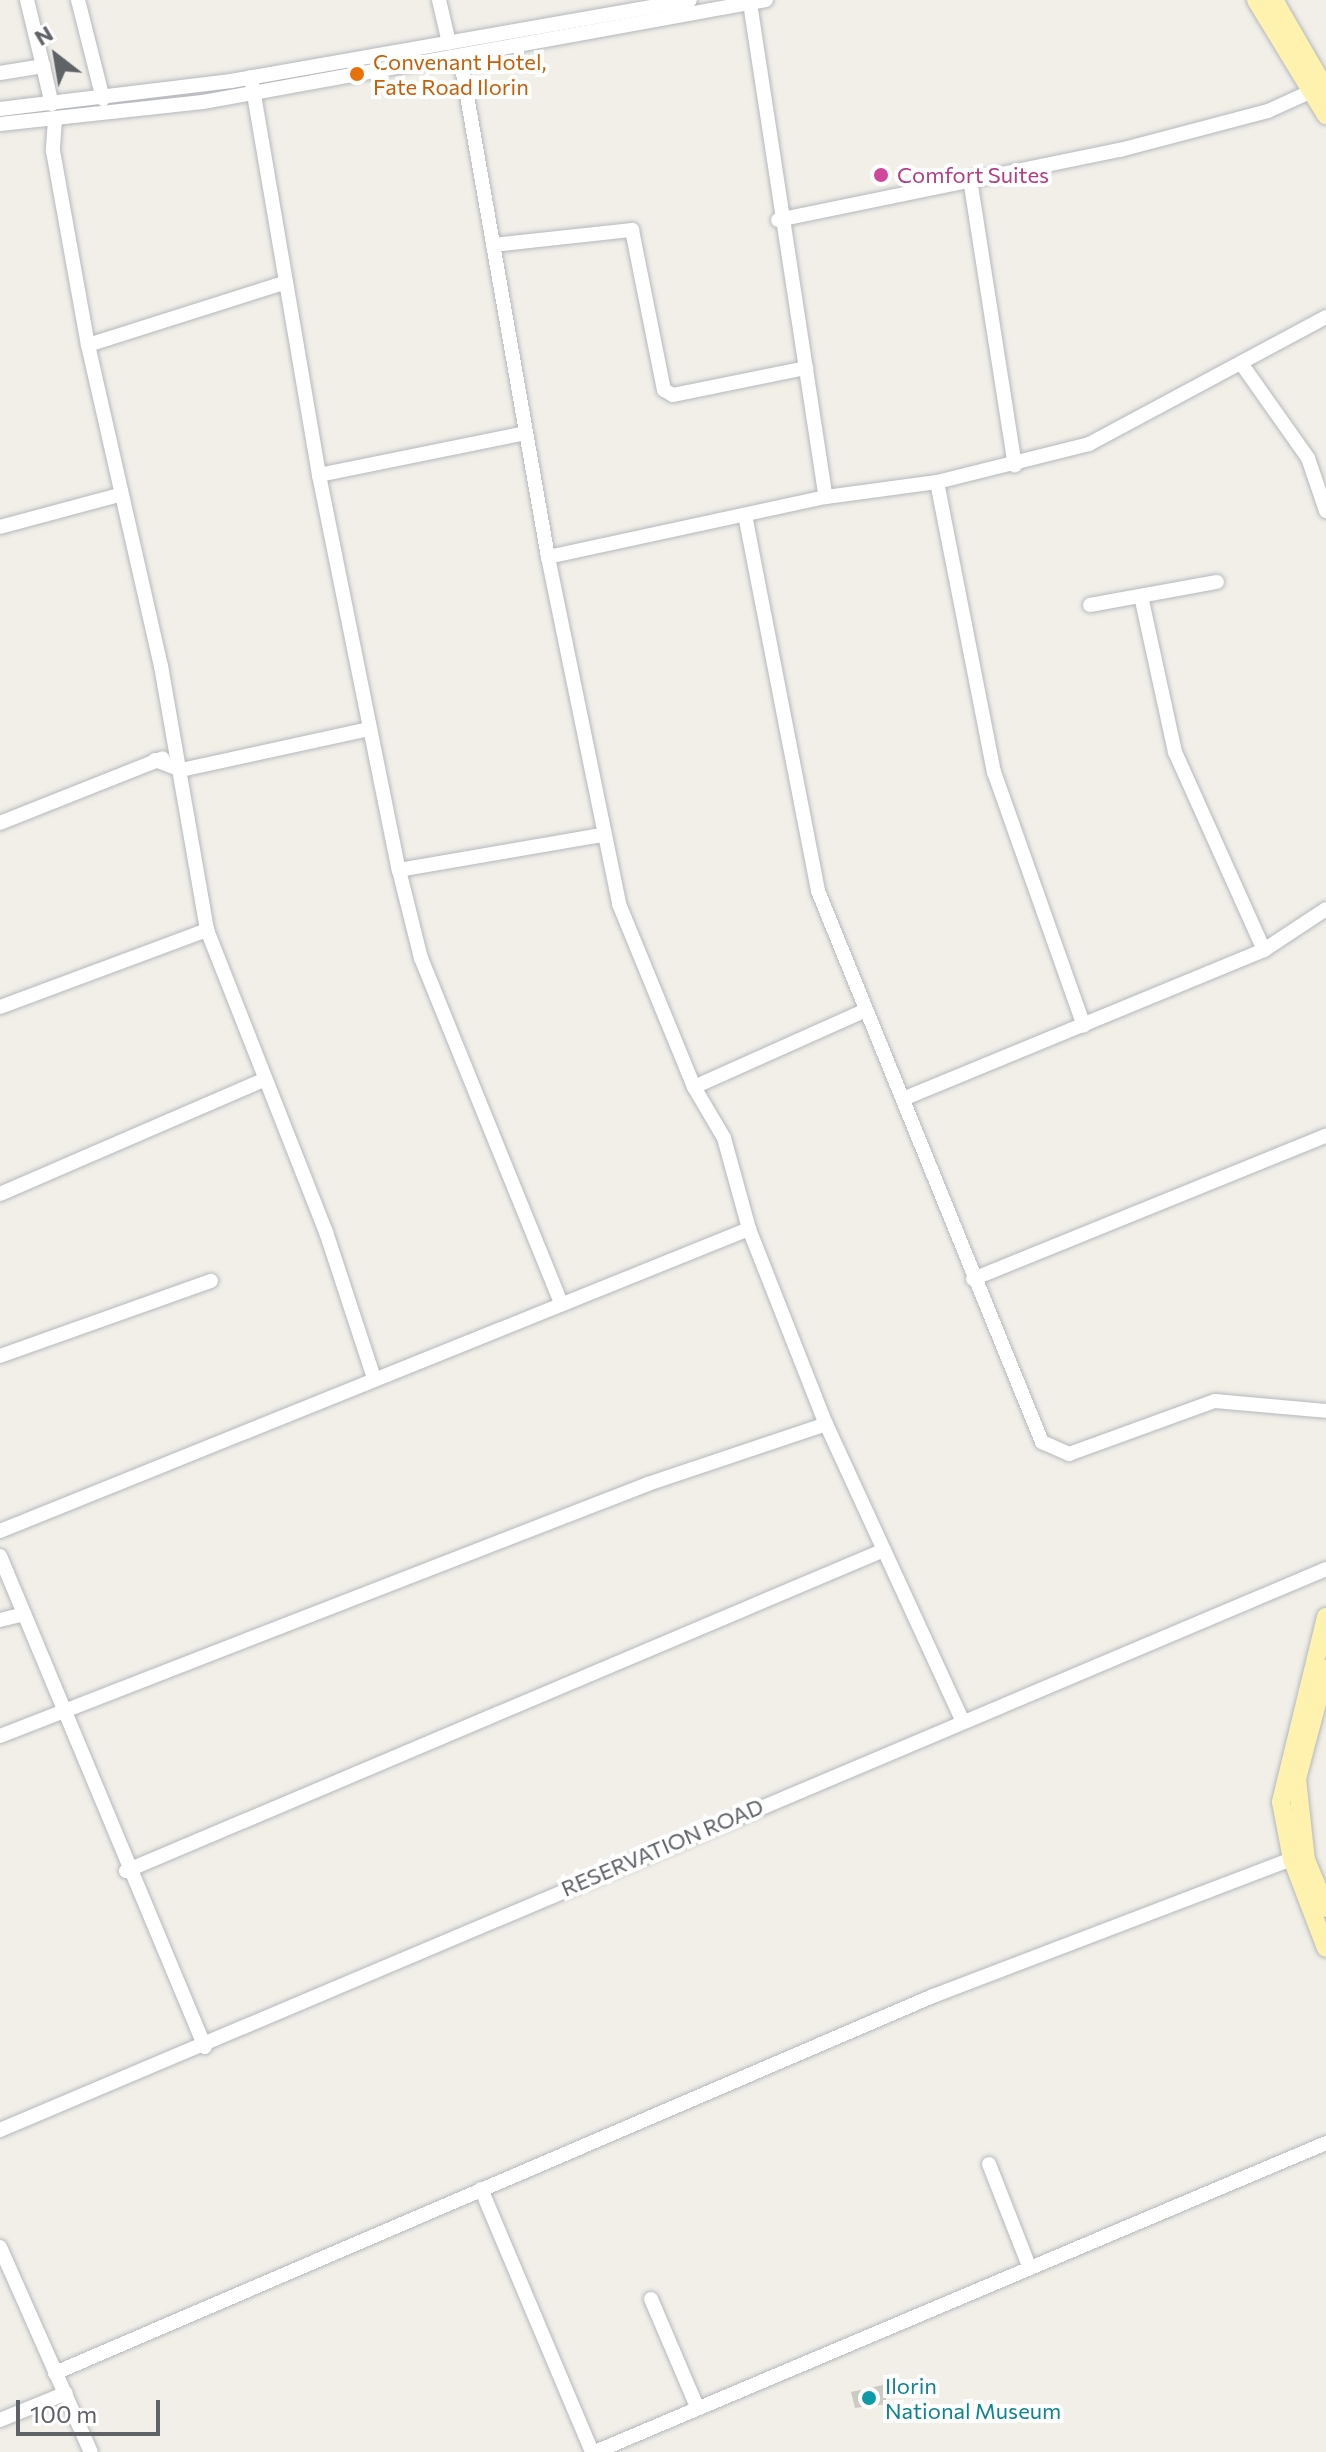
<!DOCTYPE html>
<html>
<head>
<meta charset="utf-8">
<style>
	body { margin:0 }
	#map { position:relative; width:1326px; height:2452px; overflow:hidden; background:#f1efe8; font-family:Commissioner,sans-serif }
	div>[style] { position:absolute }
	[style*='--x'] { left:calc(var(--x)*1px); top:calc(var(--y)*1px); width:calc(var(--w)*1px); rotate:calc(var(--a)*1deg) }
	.building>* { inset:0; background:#cccac5 }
	.roads { filter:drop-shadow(0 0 2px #b5b8bc) drop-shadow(0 0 2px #b5b8bc) }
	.minor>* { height:14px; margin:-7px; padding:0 7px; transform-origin:7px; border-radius:7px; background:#fff }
	.major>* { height:18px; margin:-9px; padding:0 9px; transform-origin:9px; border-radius:9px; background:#fff2af }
	.dots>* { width:22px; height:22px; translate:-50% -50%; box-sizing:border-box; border:4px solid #fff; border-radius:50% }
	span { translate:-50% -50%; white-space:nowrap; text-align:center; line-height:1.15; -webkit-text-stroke:8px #fff; paint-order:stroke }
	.food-label { font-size:22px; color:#c56008 }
	.left { translate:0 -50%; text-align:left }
	.hotel-label { font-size:22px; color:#b23c85 }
	.street-label { font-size:22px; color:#5f6368 }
	.culture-label { font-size:22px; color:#0d838f }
	.north { position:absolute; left:16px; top:16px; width:80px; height:80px; -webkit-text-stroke:6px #fff; paint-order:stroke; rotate:329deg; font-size:22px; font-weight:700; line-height:32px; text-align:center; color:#5f6368 }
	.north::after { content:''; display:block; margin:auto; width:28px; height:36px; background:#5f6368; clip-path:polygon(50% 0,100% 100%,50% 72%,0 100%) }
	.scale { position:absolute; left:16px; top:2400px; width:144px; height:36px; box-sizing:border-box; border:4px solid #5f6368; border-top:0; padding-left:10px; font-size:24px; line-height:28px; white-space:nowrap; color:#5f6368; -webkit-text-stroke:6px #fff; paint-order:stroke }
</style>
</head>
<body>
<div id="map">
	<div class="building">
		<div style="clip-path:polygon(883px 2385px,887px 2404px,855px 2408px,851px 2392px)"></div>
	</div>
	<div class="roads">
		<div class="minor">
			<div style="--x:27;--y:0;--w:68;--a:76.4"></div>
			<div style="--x:78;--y:0;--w:102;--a:75.8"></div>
			<div style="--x:439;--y:0;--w:44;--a:76.9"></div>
			<div style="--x:750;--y:3;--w:500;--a:81.3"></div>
			<div style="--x:460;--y:56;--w:509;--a:80.04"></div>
			<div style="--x:548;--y:557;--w:354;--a:78.4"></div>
			<div style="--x:619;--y:904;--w:198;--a:67.7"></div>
			<div style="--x:694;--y:1087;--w:59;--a:59.5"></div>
			<div style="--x:724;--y:1138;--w:94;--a:74.6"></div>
			<div style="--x:749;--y:1229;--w:210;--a:68.5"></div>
			<div style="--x:826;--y:1424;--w:326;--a:65.3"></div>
			<div style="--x:0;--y:73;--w:44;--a:-9.2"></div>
			<div style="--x:43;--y:66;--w:39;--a:77"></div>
			<div style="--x:251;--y:77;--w:404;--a:80.3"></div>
			<div style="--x:319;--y:475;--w:403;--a:78.6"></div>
			<div style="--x:399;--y:870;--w:91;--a:76"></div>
			<div style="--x:421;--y:958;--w:370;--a:67.9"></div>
			<div style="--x:0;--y:109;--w:233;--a:-6.9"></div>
			<div style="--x:231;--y:81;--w:466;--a:-10"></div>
			<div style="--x:55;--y:119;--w:32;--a:94"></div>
			<div style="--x:53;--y:151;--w:197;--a:79.8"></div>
			<div style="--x:88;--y:345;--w:329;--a:77.2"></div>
			<div style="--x:161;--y:666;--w:268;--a:80.1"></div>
			<div style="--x:207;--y:930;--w:325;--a:68.5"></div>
			<div style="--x:326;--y:1232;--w:154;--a:71.8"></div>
			<div style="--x:0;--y:124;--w:204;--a:-6.2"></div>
			<div style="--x:203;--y:102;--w:572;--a:-10.27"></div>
			<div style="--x:970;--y:179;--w:290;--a:81.1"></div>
			<div style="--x:778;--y:220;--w:349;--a:-11.6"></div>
			<div style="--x:1120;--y:150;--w:153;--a:-14.8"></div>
			<div style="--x:1268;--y:111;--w:48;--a:-24.4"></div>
			<div style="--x:493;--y:245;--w:140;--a:-6.2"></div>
			<div style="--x:632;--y:230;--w:163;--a:78.7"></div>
			<div style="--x:664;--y:390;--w:10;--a:29"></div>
			<div style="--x:673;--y:395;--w:136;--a:-11.5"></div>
			<div style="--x:88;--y:345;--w:206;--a:-17.6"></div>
			<div style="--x:1243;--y:366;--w:113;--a:54.8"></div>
			<div style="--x:1308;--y:458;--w:56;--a:71.2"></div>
			<div style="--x:319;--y:475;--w:211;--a:-11.5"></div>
			<div style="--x:937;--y:482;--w:296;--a:78.9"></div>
			<div style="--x:994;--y:772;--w:269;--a:70.5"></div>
			<div style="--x:745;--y:515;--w:383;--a:79"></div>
			<div style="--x:818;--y:891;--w:595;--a:67.88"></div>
			<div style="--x:1042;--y:1442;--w:30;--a:24"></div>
			<div style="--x:1069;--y:1454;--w:155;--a:-20"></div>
			<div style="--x:1215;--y:1401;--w:111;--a:5.1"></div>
			<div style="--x:0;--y:527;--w:123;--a:-15.1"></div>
			<div style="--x:548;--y:557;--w:284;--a:-12.2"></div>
			<div style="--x:826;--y:497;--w:112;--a:-7.7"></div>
			<div style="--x:937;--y:482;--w:157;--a:-14"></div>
			<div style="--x:1089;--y:444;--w:269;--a:-28.2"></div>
			<div style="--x:1141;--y:596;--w:160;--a:77.7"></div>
			<div style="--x:1175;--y:752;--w:217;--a:65.8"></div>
			<div style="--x:1090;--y:605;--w:129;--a:-10.3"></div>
			<div style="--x:155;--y:760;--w:28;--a:21"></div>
			<div style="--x:181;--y:770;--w:192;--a:-12.3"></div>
			<div style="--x:0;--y:823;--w:175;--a:-21.7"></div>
			<div style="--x:399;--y:870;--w:206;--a:-9.8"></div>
			<div style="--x:0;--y:1007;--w:221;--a:-20.4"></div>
			<div style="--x:694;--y:1087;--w:188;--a:-24.1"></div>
			<div style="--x:905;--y:1098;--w:388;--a:-22.4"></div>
			<div style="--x:1264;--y:950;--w:74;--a:-33.5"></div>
			<div style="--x:0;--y:1194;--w:287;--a:-23.4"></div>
			<div style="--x:973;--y:1279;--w:381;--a:-22.1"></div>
			<div style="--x:0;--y:1356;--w:224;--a:-19.6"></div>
			<div style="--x:0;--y:1531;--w:808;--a:-21.96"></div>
			<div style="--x:0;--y:1556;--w:532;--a:67.34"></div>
			<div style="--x:0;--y:1620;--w:25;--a:-14"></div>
			<div style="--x:0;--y:1736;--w:695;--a:-21.25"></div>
			<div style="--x:648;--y:1484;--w:188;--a:-18.6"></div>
			<div style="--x:126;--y:1871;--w:823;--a:-22.95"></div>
			<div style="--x:0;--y:2130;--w:1440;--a:-22.93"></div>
			<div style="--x:989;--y:2164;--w:110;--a:68.6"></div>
			<div style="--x:481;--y:2189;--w:285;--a:67.1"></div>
			<div style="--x:0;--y:2247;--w:224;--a:66.1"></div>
			<div style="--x:651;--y:2299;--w:117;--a:66.9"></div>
			<div style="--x:55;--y:2373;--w:956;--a:-23.24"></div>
			<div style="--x:933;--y:1996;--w:384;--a:-20.9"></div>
			<div style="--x:0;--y:2420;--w:71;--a:-22.2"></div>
			<div style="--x:595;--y:2452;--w:794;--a:-22.91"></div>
		</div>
		<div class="major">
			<div style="--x:1256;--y:0;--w:135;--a:58.7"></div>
			<div style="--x:1274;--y:0;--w:104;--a:60"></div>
			<div style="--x:1326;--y:1617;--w:190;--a:103.7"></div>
			<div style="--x:1281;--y:1802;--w:58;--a:79.1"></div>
			<div style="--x:1292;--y:1859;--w:95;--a:69.1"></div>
			<div style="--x:1326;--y:1669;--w:114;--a:104.8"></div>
			<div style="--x:1297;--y:1779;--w:81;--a:83.7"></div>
			<div style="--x:1306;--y:1860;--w:52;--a:67.4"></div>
		</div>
	</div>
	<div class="dots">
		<div style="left:357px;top:74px;background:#e8710a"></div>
		<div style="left:881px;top:175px;background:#d1479c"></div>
		<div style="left:869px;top:2398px;background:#0f9aa8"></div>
	</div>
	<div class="food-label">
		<span class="left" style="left:373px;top:74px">Convenant Hotel,<br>Fate Road Ilorin</span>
	</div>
	<div class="hotel-label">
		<span class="left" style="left:897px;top:175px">Comfort Suites</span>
	</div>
	<div class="street-label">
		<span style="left:662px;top:1847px;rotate:-23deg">RESERVATION ROAD</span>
	</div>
	<div class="culture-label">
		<span class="left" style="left:885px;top:2398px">Ilorin<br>National Museum</span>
	</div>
	<div class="north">N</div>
	<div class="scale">100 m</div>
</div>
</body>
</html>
